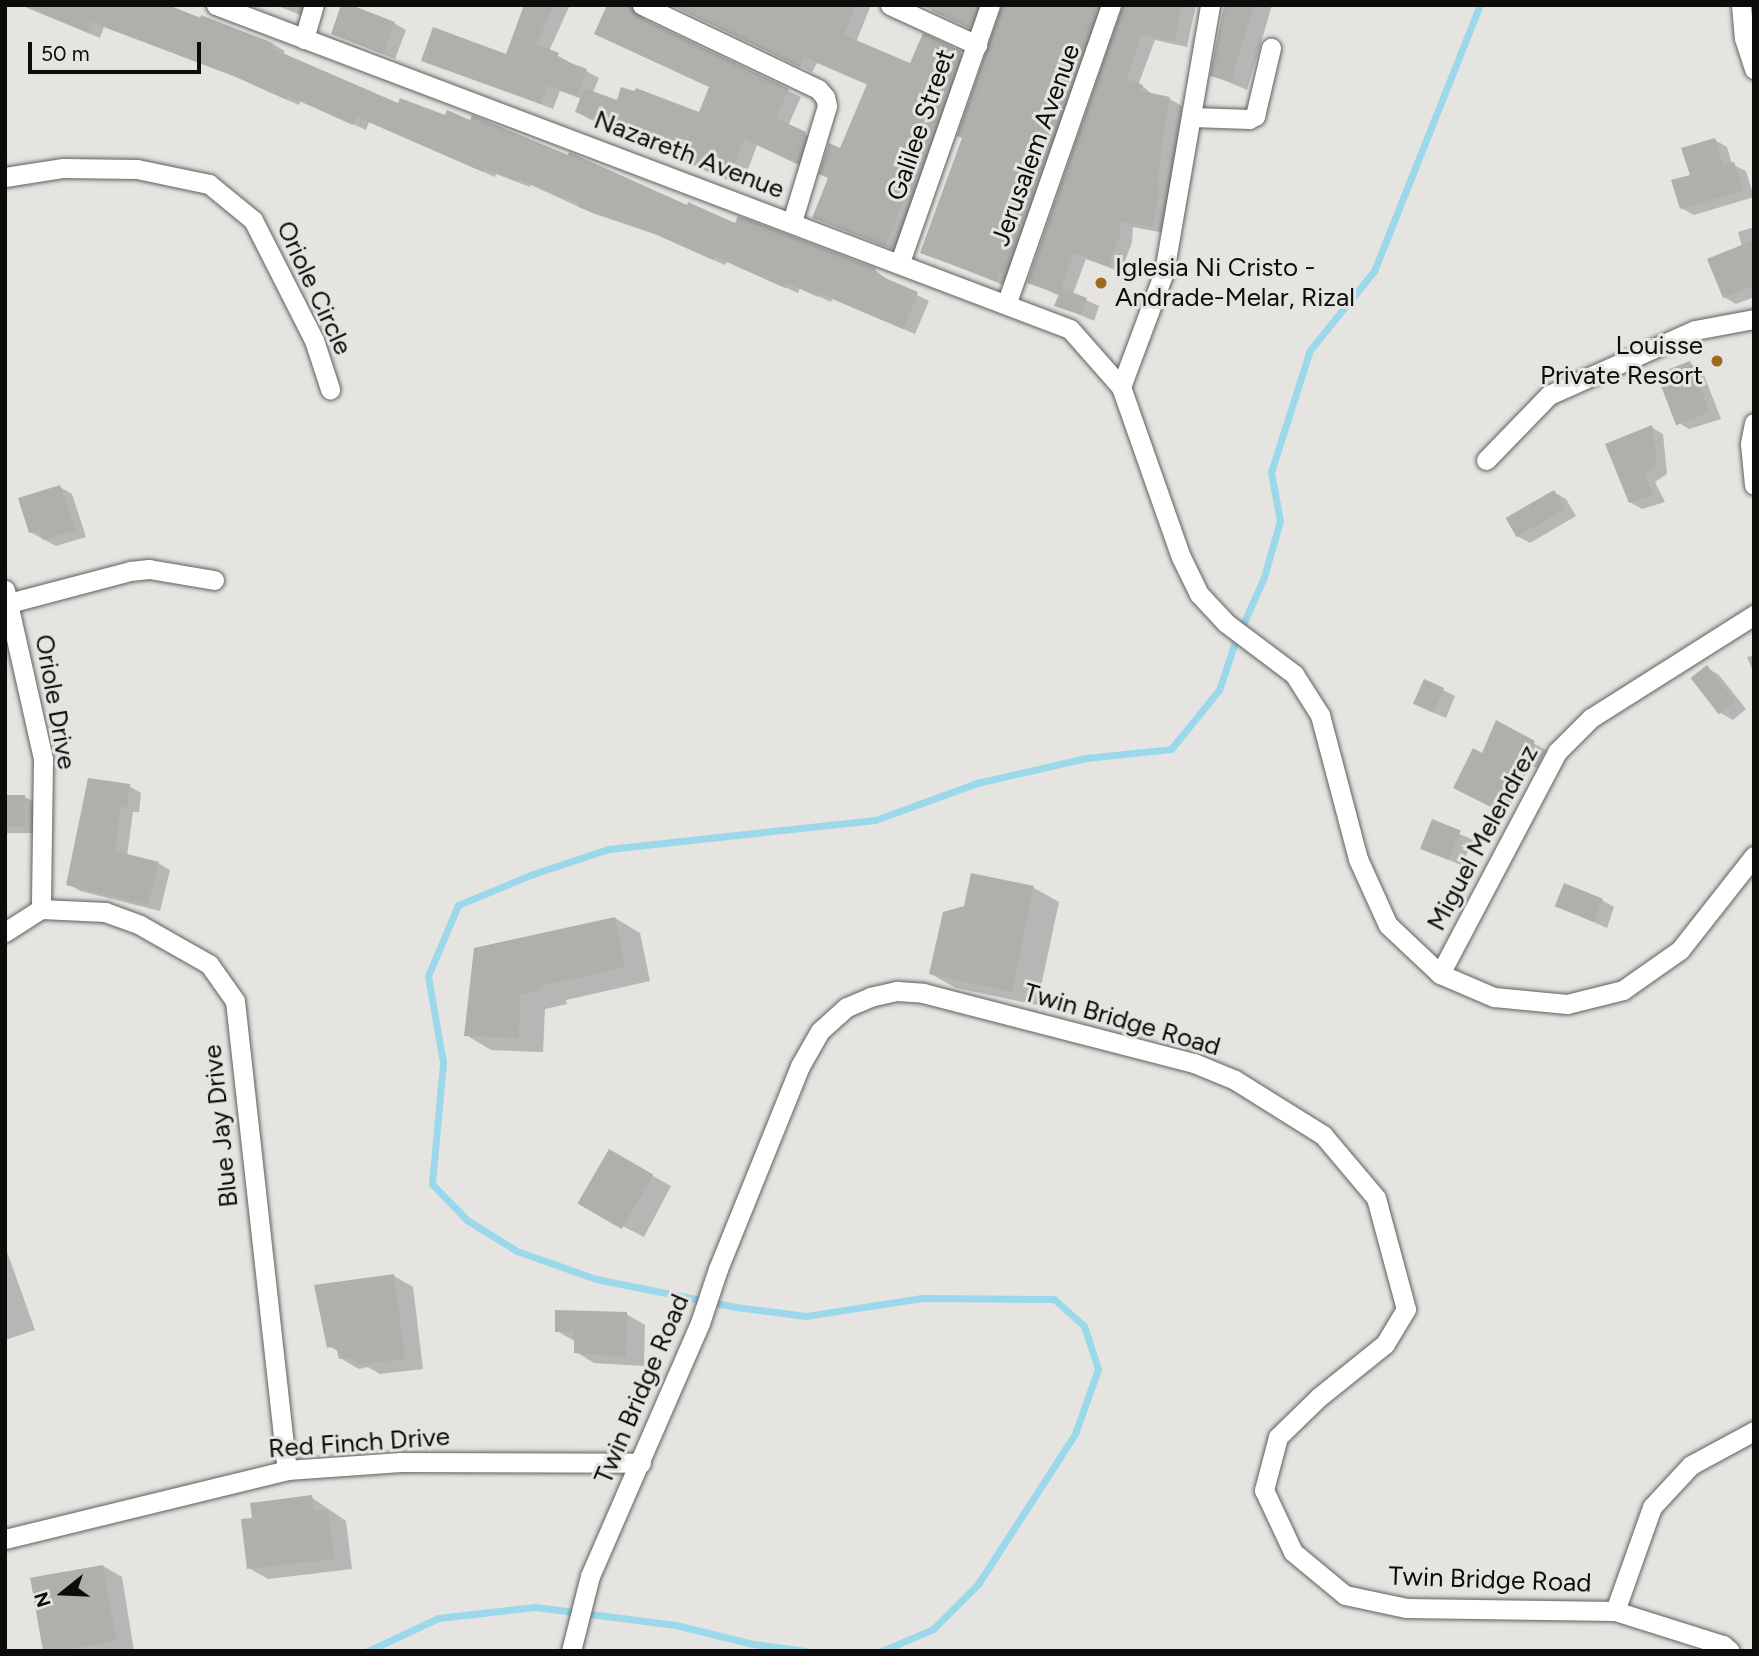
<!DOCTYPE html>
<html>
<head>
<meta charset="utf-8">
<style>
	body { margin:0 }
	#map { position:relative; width:1759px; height:1656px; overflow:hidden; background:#e6e4e1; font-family:Figtree,sans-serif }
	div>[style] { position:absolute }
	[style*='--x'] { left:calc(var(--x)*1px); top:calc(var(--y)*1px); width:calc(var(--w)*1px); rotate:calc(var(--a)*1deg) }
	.shadow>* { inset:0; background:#0003; transform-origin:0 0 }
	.stream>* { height:7px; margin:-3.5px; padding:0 3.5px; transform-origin:3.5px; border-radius:3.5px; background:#9bd8ec }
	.building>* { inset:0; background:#b1afac; transform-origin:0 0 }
	.roads { filter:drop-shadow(0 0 2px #61605d) drop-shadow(0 0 2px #61605d) }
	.street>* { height:19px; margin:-9.5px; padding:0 9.5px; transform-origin:9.5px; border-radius:9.5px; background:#fff }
	.dots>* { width:19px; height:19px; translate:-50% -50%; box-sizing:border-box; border:4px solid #e6e4e1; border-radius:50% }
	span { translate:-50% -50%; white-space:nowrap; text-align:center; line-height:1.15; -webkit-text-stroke:6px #e6e4e1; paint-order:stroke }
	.street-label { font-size:26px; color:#0d0c0b }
	.poi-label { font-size:26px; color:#0d0c0b }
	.left { translate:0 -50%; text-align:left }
	.right { translate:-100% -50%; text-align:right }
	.frame { position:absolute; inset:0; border:7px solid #0d0c0b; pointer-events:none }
	.north { position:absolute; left:28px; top:1558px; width:70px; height:70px; -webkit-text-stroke:5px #e6e4e1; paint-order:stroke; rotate:252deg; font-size:19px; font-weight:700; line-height:28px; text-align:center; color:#0d0c0b }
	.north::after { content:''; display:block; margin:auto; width:24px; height:32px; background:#0d0c0b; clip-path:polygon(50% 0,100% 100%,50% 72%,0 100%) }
	.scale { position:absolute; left:28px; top:42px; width:173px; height:32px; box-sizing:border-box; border:4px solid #0d0c0b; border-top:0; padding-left:9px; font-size:21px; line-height:24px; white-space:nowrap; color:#0d0c0b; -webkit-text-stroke:5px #e6e4e1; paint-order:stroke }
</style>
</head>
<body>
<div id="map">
	<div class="shadow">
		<div style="clip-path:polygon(20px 5px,156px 5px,202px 21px,199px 16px,273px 44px,285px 51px,283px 55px,399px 105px,736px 225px,875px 270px,889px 281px,929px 301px,915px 334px,832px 299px,831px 302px,800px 288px,798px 293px,727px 262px,725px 265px,660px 236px,592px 213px,531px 185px,530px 187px,496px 174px,495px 177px,369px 122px,366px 130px,301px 101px,299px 105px,241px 79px,104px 27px,100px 38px)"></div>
		<div style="clip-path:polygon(275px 5px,313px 5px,309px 18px)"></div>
		<div style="clip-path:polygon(525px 5px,570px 5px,549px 51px,599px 78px,593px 93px,618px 102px,700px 114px,711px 87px,609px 5px,645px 5px,641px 15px,648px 23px,801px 97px,788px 126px,818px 141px,809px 169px,757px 145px,742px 186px,647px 146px,635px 139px,636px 136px,589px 119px,577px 112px,582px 99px,560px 91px,553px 109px,423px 60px,507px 57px)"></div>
		<div style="clip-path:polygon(672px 5px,871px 5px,856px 42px,911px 65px,960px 53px,972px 60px,897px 251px,814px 217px,868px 85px,817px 63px,812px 72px)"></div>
		<div style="clip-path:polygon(921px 5px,993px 5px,982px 33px)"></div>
		<div style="clip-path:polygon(1003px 5px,1115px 5px,1008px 287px,922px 252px,964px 138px)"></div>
		<div style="clip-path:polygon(1124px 5px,1196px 5px,1187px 47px,1155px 40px,1139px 83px,1154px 96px,1170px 99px,1182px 106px,1165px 233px,1133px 227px,1132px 242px,1121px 272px,1086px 259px,1073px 294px,1099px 306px,1094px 321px,1057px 305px,1060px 296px,1029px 282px)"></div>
		<div style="clip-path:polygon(1226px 5px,1272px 5px,1247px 90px,1212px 75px)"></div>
		<div style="clip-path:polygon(394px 23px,406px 30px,395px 59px,333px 34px)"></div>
		<div style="clip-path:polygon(1715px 140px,1727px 147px,1732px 164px,1746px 171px,1754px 197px,1694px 215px,1681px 208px,1692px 176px)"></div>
		<div style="clip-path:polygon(1754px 227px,1754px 297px,1736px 304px,1724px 297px,1742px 246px,1738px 232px)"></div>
		<div style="clip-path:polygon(1689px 363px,1702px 370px,1721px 419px,1689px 429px,1677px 422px)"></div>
		<div style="clip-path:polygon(1651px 427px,1663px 434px,1667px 474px,1655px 482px,1665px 502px,1642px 509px,1630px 502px)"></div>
		<div style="clip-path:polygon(60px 487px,72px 494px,86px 537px,56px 546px,30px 532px)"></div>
		<div style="clip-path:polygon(1554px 492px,1566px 499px,1576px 516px,1530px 543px,1517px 536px)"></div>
		<div style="clip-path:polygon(1754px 655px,1754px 674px,1747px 657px)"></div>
		<div style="clip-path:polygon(1707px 668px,1719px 675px,1746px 709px,1733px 720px,1721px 713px,1693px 678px)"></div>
		<div style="clip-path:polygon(1425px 681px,1455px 696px,1446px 718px,1427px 710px)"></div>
		<div style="clip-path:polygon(1497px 723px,1546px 750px,1537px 768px,1530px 765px,1506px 814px,1468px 794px)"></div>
		<div style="clip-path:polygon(129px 786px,141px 793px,139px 812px,133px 812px,127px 856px,158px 863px,170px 870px,160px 911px,80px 891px,68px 884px)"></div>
		<div style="clip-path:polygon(5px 797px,25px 797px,37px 804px,37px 833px,5px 833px)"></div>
		<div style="left:1433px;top:822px;width:44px;height:28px;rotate:24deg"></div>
		<div style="clip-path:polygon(973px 875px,1034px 888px,1059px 902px,1037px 1005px,956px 988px,931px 974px,966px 907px)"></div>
		<div style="clip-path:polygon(1602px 900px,1614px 907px,1607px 928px,1558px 906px)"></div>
		<div style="clip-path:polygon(615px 918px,640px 933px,650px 981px,566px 1000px,567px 1004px,545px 1009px,543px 1052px,491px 1050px,466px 1035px)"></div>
		<div style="clip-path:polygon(610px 1152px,671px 1186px,644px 1237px,603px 1216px)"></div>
		<div style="clip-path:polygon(5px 1246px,35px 1330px,5px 1340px)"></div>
		<div style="clip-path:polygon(394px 1276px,413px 1287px,423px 1369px,380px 1374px,368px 1367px,359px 1369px,340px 1358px,339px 1352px,329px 1346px)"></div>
		<div style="clip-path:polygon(626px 1314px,645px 1325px,644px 1366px,594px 1363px,576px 1352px,576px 1342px,557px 1331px)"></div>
		<div style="clip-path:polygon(311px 1497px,346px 1521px,352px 1569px,268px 1579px,249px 1568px,254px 1519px)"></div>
		<div style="clip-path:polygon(103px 1566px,122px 1577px,134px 1651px,44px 1651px,32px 1579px)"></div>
	</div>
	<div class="stream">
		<div style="--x:368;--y:1651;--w:77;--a:-25.2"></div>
		<div style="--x:438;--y:1618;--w:98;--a:-6.5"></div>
		<div style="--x:535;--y:1607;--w:142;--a:7.3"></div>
		<div style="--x:676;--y:1625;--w:79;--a:13.9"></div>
		<div style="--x:753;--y:1644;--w:53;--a:7.5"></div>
		<div style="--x:882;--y:1651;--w:56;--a:-23.3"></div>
		<div style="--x:933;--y:1629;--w:64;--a:-45"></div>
		<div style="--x:978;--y:1584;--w:179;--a:-57.1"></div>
		<div style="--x:1075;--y:1434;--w:69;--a:-70.5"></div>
		<div style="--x:1098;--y:1369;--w:45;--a:-108"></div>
		<div style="--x:1084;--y:1326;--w:40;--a:-138"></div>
		<div style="--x:1054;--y:1299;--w:132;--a:-179.6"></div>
		<div style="--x:922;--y:1298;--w:117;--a:171.2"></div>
		<div style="--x:806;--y:1316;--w:71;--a:-172.7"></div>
		<div style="--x:736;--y:1307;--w:143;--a:-168.7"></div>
		<div style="--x:596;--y:1279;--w:84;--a:-160.5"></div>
		<div style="--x:517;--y:1251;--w:59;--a:-148.2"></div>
		<div style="--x:467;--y:1220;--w:50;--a:-134.2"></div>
		<div style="--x:432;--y:1184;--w:122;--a:-84.8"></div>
		<div style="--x:443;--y:1062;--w:87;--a:-99.9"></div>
		<div style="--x:428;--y:976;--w:77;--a:-67.1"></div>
		<div style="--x:458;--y:905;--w:81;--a:-22.5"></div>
		<div style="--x:533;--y:874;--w:79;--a:-18.4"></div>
		<div style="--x:608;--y:849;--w:269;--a:-6.2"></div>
		<div style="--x:875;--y:820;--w:109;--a:-19.9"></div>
		<div style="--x:977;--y:783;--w:112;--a:-12.9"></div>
		<div style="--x:1086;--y:758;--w:85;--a:-6"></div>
		<div style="--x:1171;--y:749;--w:76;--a:-50.9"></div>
		<div style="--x:1219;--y:690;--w:47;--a:-71.6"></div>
		<div style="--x:1234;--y:645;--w:74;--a:-66.2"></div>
		<div style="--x:1264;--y:577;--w:58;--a:-74.1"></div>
		<div style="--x:1280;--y:521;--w:50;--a:-100.4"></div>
		<div style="--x:1271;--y:472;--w:128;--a:-72.3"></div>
		<div style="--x:1310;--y:350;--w:102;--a:-51"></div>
		<div style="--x:1374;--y:271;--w:286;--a:-68.3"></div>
	</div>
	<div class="building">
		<div style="clip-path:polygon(23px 5px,168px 5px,201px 18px,201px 15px,273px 43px,271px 48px,398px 103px,400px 98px,445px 115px,447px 110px,470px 120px,472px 115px,568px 155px,569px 152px,687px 205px,688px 202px,735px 223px,738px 216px,875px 268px,878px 275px,918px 292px,903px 329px,820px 293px,818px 297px,787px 283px,785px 288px,714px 256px,713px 260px,646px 230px,578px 207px,579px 204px,519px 179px,518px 182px,484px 168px,483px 172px,357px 117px,353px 125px,288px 96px,287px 100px,227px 73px,91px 22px,87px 32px)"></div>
		<div style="clip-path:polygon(341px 5px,351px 5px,395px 22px,383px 54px,331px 34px)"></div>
		<div style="clip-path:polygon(524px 5px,554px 5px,536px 44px,559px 53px,557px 58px,587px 69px,578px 96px,547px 85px,541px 104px,421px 61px,433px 27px,506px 54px)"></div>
		<div style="clip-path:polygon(607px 5px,630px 5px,637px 16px,789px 89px,776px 118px,806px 132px,797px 164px,744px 139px,729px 180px,633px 139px,634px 134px,575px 112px,584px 88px,617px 100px,621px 87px,634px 91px,636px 88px,699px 112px,709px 87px,594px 34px)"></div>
		<div style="clip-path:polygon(671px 5px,856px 5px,844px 35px,910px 63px,923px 33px,961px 51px,934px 127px,885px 246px,812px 218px,828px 178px,819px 174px,829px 143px,840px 148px,867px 84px,804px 57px,800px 67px)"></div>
		<div style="clip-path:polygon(934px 5px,977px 5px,969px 28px,932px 11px)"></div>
		<div style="clip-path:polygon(1002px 5px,1098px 5px,1004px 274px,999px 273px,996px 281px,920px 253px,962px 138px,957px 136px)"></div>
		<div style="clip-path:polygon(1123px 5px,1182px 5px,1175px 42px,1142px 34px,1127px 79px,1143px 85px,1141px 91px,1170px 97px,1162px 145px,1157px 186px,1160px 187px,1153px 227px,1121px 222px,1120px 235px,1108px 266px,1074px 253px,1061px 288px,1087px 298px,1081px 315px,1054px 306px,1059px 294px,1027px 283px)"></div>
		<div style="clip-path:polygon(1224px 5px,1254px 5px,1231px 82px,1210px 76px)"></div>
		<div style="clip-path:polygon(1715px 138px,1723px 165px,1734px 162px,1743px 191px,1680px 209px,1671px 180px,1690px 175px,1681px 148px)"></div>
		<div style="clip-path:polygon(1754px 240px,1754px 285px,1723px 298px,1707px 259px)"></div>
		<div style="left:1690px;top:361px;width:55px;height:36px;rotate:69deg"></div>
		<div style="clip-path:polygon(1652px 425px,1657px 458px,1655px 468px,1644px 475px,1654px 495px,1629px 503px,1605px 444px)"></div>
		<div style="clip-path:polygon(60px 485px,75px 530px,43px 540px,40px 530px,29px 533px,18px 498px)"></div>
		<div style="left:1554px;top:490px;width:22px;height:56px;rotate:60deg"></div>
		<div style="left:1707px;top:665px;width:46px;height:21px;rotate:52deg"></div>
		<div style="left:1424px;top:679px;width:22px;height:27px;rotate:24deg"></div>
		<div style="clip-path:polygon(1496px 720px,1535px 741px,1524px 763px,1518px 759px,1493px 808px,1453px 788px,1473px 748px,1482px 753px)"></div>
		<div style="clip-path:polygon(88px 778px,130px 784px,127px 807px,121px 806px,115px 851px,159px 862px,148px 905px,66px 885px)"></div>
		<div style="left:5px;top:795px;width:20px;height:32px"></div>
		<div style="left:1432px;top:819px;width:31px;height:32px;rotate:22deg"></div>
		<div style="clip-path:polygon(971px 873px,1034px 886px,1012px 992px,929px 974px,943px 912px,964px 906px)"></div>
		<div style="left:1564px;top:883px;width:42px;height:25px;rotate:22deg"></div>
		<div style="clip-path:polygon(615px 917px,625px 967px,542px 986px,543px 990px,520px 995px,519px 1038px,464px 1036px,474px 948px)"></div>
		<div style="left:609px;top:1149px;width:51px;height:63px;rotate:30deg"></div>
		<div style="clip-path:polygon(394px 1274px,405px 1359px,360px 1364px,347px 1358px,339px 1359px,336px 1346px,327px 1348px,314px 1285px)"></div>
		<div style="clip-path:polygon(555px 1310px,627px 1312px,626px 1357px,574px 1353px,574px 1332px,555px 1332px)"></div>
		<div style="clip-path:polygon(312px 1495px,314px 1510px,328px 1509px,334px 1559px,247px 1569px,241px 1519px,252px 1518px,250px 1503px)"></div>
		<div style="left:103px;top:1565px;width:77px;height:74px;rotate:80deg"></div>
	</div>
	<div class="roads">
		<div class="street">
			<div style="--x:216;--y:5;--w:913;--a:20.78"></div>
			<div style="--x:1070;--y:329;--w:77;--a:48.7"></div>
			<div style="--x:1121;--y:387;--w:180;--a:70.6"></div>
			<div style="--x:1181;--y:557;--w:41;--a:64.1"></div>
			<div style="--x:1199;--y:594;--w:40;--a:47"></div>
			<div style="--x:1226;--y:623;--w:85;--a:36.9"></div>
			<div style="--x:1294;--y:674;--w:49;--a:57.6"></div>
			<div style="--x:1320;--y:715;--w:149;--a:75.2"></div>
			<div style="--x:1358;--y:859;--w:72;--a:65.6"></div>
			<div style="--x:1388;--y:925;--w:71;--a:43.3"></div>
			<div style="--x:1440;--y:974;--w:59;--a:23.1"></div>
			<div style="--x:1494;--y:997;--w:73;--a:5.5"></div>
			<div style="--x:1567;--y:1004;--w:58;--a:-14"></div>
			<div style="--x:1623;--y:990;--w:70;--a:-35.1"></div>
			<div style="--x:1680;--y:950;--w:120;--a:-51.8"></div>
			<div style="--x:642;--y:5;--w:195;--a:25.5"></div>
			<div style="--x:818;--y:89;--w:11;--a:49"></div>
			<div style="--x:825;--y:97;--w:9;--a:77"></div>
			<div style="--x:827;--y:106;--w:121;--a:106.8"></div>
			<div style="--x:890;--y:5;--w:96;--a:24.7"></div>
			<div style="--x:1741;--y:5;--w:33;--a:85"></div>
			<div style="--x:1744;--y:38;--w:33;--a:72"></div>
			<div style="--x:304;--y:39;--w:35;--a:-74"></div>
			<div style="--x:1193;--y:117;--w:56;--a:2"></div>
			<div style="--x:1249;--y:119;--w:7;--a:-27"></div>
			<div style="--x:1255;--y:116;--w:70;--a:-76.8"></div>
			<div style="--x:5;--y:177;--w:59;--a:-8.8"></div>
			<div style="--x:63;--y:168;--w:74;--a:0.8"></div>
			<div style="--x:137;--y:169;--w:74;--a:11.8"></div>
			<div style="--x:209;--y:184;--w:57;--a:39.3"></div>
			<div style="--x:253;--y:220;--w:135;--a:63.1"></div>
			<div style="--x:314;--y:340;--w:52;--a:71.9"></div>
			<div style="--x:900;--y:262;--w:272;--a:-70.7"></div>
			<div style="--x:1007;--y:302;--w:315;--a:-70.7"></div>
			<div style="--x:1121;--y:387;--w:123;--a:-69.5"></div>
			<div style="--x:1164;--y:272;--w:271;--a:-80.2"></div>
			<div style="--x:1754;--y:423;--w:21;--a:101"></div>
			<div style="--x:1750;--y:444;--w:41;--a:84.4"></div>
			<div style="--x:1486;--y:460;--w:91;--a:-45.9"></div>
			<div style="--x:1549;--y:395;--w:160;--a:-24"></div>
			<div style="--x:1695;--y:330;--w:60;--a:-10.6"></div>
			<div style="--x:5;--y:590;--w:173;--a:77.3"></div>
			<div style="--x:43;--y:759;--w:150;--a:90.8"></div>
			<div style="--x:9;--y:603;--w:125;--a:-14.8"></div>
			<div style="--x:130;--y:571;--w:19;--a:-6"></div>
			<div style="--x:149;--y:569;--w:66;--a:9.6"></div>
			<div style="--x:41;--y:909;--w:64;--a:2.7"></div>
			<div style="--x:105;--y:912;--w:37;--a:20"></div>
			<div style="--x:140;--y:925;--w:79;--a:29.5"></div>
			<div style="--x:209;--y:964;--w:45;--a:54.9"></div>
			<div style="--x:235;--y:1001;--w:472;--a:83.7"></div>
			<div style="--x:5;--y:932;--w:43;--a:-32.6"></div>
			<div style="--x:1440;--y:974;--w:251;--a:-62.2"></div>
			<div style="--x:1557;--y:752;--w:48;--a:-45"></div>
			<div style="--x:1591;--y:718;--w:193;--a:-32.3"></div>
			<div style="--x:5;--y:1539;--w:290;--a:-13.7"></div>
			<div style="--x:287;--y:1470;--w:114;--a:-4"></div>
			<div style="--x:401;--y:1462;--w:240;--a:0.2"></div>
			<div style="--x:1615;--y:1611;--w:110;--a:-70.4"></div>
			<div style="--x:1652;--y:1507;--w:57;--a:-47.1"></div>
			<div style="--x:1691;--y:1465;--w:72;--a:-28.4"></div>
			<div style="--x:571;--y:1651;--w:77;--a:-75.8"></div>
			<div style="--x:590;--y:1576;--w:276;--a:-66.5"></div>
			<div style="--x:700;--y:1323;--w:57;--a:-71.6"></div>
			<div style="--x:718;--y:1269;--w:219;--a:-68"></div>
			<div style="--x:800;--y:1066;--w:40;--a:-60.3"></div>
			<div style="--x:820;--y:1031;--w:36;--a:-42"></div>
			<div style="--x:847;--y:1007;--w:25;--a:-23"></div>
			<div style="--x:870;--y:997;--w:28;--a:-13"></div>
			<div style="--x:897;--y:991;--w:26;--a:4"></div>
			<div style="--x:923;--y:993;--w:280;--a:14.5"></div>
			<div style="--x:1194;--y:1063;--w:44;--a:22.5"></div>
			<div style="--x:1235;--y:1080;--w:104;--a:32"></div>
			<div style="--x:1323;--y:1135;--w:82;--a:49.9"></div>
			<div style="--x:1376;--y:1198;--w:115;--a:74.9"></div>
			<div style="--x:1406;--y:1309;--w:41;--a:121"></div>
			<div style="--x:1385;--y:1344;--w:85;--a:141.2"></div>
			<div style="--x:1319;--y:1397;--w:57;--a:135.7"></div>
			<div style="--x:1278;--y:1437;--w:55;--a:104.8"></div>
			<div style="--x:1264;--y:1490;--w:68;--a:64.9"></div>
			<div style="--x:1293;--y:1552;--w:67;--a:39.6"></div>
			<div style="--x:1345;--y:1595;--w:62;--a:12"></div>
			<div style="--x:1406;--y:1608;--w:209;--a:0.8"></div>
			<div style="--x:1615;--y:1611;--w:113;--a:17.5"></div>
			<div style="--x:1723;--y:1645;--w:9;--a:41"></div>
		</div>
	</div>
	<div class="dots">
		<div style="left:1101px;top:283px;background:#9c6b1f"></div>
		<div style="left:1717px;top:361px;background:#9c6b1f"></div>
	</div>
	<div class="street-label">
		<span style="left:921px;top:125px;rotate:-71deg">Galilee Street</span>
		<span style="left:1036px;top:145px;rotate:-70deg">Jerusalem Avenue</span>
		<span style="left:689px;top:155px;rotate:21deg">Nazareth Avenue</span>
		<span style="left:314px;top:288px;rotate:65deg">Oriole Circle</span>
		<span style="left:55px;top:702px;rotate:80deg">Oriole Drive</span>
		<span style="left:1483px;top:838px;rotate:-62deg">Miguel Melendrez</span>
		<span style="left:1122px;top:1020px;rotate:16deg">Twin Bridge Road</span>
		<span style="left:221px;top:1126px;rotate:-96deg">Blue Jay Drive</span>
		<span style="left:642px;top:1389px;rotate:-67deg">Twin Bridge Road</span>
		<span style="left:359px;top:1443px;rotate:-4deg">Red Finch Drive</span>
		<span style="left:1490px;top:1580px;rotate:2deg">Twin Bridge Road</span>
	</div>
	<div class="poi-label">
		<span class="left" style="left:1115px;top:283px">Iglesia Ni Cristo -<br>Andrade-Melar, Rizal</span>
		<span class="right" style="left:1703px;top:361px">Louisse<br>Private Resort</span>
	</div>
	<div class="frame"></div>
	<div class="north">N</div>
	<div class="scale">50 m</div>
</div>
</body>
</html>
